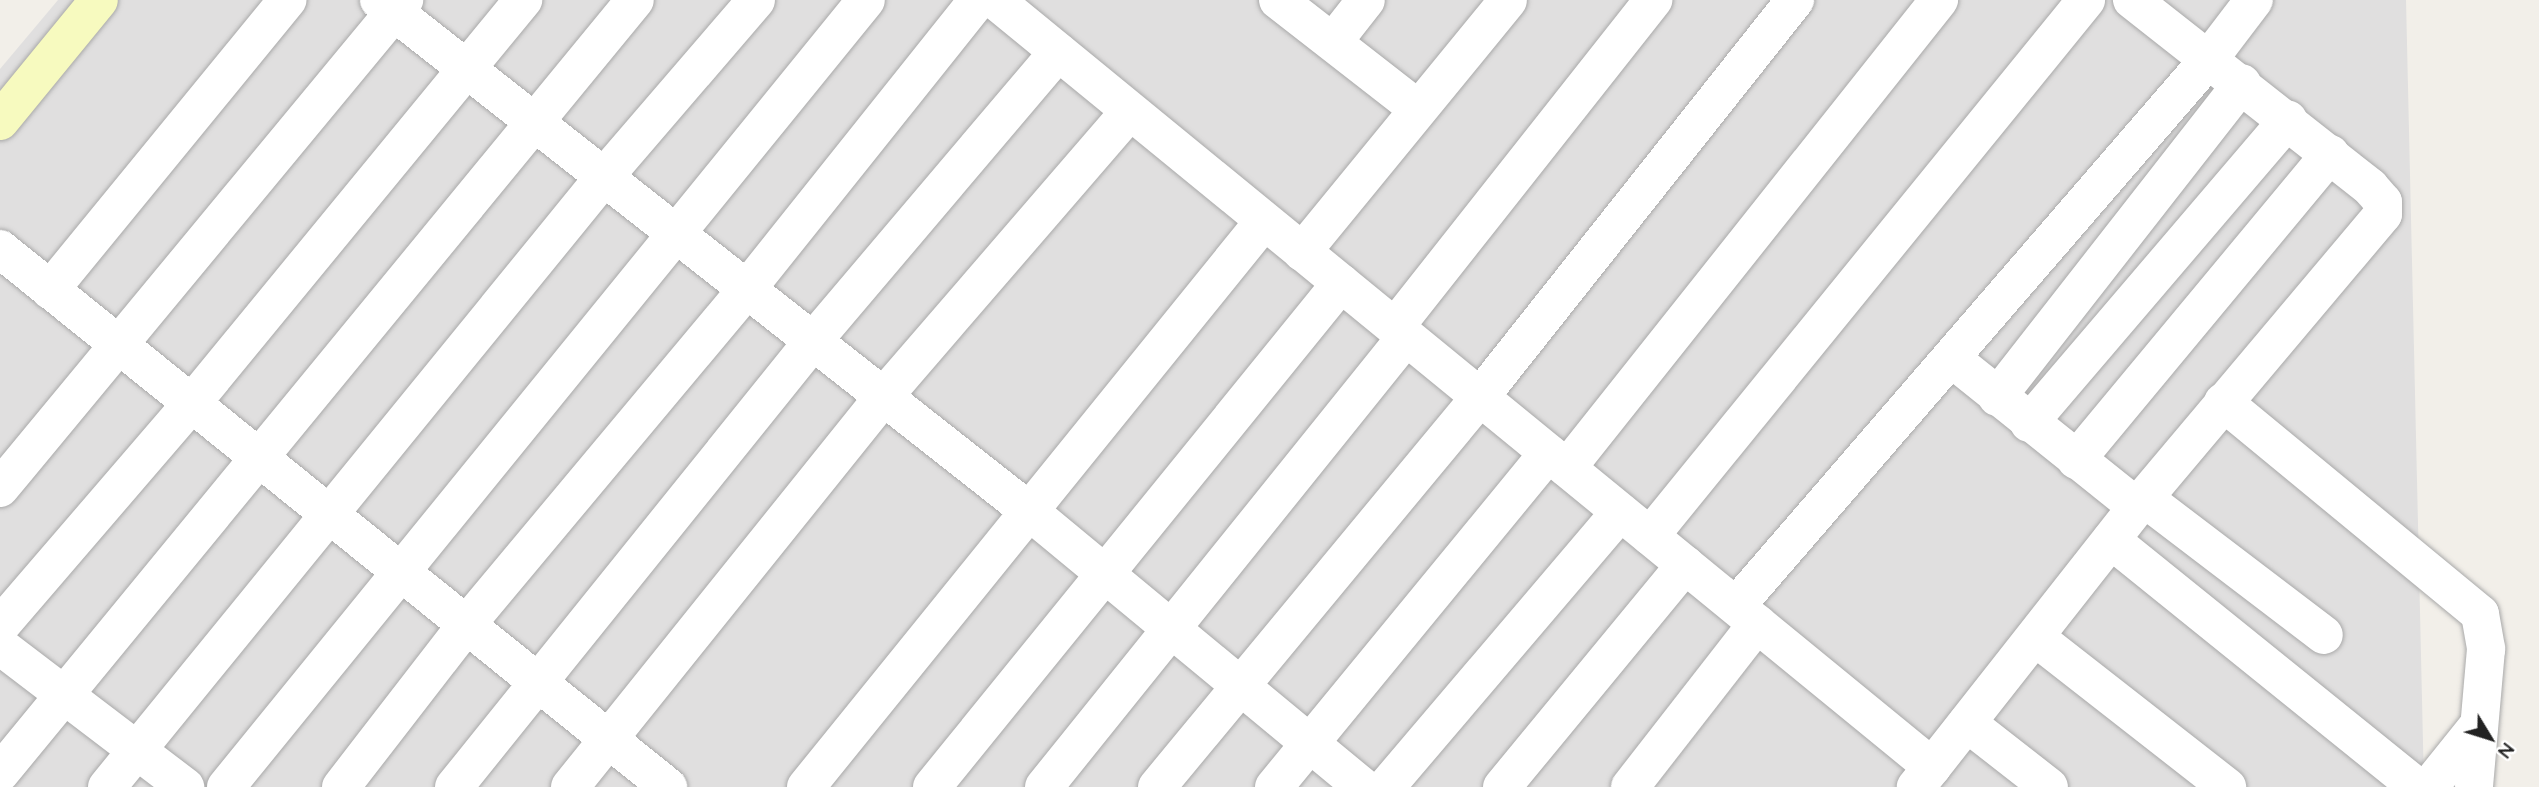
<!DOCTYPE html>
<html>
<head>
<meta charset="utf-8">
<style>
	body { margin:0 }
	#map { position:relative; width:2539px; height:787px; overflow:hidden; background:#f2efe9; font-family:Quicksand,sans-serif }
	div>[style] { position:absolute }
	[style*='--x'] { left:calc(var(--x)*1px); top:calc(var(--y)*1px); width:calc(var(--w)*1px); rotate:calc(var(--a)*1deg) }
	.residential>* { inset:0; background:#e0dfdf }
	.roads { filter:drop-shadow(0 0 2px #a9a9a9) drop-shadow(0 0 2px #a9a9a9) }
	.street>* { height:38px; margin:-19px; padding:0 19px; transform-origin:19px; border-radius:19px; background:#fff }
	.secondary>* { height:38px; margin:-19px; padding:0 19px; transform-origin:19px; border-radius:19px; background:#f7fabf }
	span { translate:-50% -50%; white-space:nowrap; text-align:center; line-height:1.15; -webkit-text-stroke:5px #fff; paint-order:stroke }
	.north { position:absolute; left:2455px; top:703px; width:70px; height:70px; -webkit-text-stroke:5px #fff; paint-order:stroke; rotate:128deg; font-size:19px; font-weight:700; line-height:28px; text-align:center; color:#222 }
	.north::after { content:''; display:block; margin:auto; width:24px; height:32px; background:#222; clip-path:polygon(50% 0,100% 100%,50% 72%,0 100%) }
</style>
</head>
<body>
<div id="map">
	<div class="residential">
		<div style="clip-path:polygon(58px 0,2406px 0,2424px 787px,0 787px,0 69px)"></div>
	</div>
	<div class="roads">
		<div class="street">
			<div style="--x:379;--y:0;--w:827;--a:38.17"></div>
			<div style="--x:1029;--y:511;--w:433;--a:39.6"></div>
			<div style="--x:995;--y:0;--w:1211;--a:39.3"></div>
			<div style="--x:1932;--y:767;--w:26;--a:129"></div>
			<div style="--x:1278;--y:0;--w:177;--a:37.9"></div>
			<div style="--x:1333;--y:42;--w:53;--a:-51.8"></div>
			<div style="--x:0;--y:249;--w:858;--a:38.85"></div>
			<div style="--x:1302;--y:252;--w:325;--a:-50.7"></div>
			<div style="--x:50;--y:290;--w:375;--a:-50.7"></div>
			<div style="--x:1395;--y:327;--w:417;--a:-51.7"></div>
			<div style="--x:1951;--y:358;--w:238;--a:38.7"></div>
			<div style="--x:1997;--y:397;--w:398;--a:-52"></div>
			<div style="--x:2223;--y:402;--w:333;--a:39.5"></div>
			<div style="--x:2480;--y:614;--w:36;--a:80"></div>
			<div style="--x:2486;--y:649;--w:139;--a:95"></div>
			<div style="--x:2029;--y:423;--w:399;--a:-49.5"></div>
			<div style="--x:2076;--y:460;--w:398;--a:-50.3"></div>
			<div style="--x:1567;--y:468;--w:598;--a:-51.52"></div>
			<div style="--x:0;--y:488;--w:634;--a:-50.38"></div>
			<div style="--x:2144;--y:498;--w:226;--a:37.3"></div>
			<div style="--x:1650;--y:536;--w:691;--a:-50.87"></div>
			<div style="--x:2111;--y:540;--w:393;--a:38.9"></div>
			<div style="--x:1736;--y:606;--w:723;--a:-49.15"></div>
			<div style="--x:2209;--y:59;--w:74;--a:-52.7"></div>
			<div style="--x:0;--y:626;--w:294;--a:-49.3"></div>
			<div style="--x:192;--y:403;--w:522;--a:-50.6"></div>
			<div style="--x:2035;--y:637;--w:244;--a:38"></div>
			<div style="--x:0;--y:646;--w:233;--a:37.3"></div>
			<div style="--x:1967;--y:723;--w:104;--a:38"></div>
			<div style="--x:1932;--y:767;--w:342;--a:-51.8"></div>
			<div style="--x:2144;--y:498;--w:371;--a:-49.9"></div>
			<div style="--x:2383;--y:214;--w:12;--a:-90"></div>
			<div style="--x:2383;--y:202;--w:20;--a:-131"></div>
			<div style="--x:2370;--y:187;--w:303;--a:-141.8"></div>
			<div style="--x:0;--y:773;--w:1000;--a:-50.6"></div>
			<div style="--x:107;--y:787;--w:787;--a:-50.83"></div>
			<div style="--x:604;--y:177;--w:233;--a:-49.3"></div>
			<div style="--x:226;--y:787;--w:1014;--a:-50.88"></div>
			<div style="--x:341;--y:787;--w:205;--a:-52.3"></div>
			<div style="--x:466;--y:625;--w:438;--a:-50.1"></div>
			<div style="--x:747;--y:289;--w:370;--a:-51.4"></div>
			<div style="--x:454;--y:787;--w:573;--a:-51.17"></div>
			<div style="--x:813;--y:341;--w:379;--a:-49.7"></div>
			<div style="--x:570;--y:787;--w:501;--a:-51.23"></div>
			<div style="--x:884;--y:396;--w:376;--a:-49.2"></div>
			<div style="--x:806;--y:787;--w:728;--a:-51.02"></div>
			<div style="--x:932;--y:787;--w:649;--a:-50.94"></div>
			<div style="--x:1044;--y:787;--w:578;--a:-51.19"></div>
			<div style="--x:1157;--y:787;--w:506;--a:-50.37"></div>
			<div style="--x:1480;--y:397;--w:507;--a:-51.57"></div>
			<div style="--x:1274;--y:787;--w:432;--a:-50.6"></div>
			<div style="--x:1386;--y:787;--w:361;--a:-49.6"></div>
			<div style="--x:1502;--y:787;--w:288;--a:-50.5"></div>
			<div style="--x:1630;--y:787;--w:207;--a:-52.1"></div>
			<div style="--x:2429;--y:787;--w:77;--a:-51.3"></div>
		</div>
		<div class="secondary">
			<div style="--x:0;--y:121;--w:156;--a:-50.7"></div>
		</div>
	</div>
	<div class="north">N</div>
</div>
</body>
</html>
